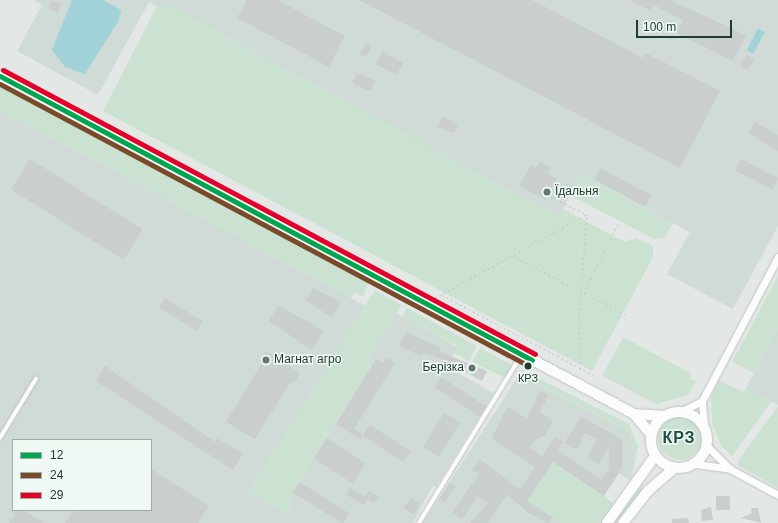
<!DOCTYPE html>
<html>
<head>
<meta charset="utf-8">
<style>
	body { margin:0 }
	#map { position:relative; width:778px; height:523px; overflow:hidden; background:#e3e8e6; font-family:Arial,sans-serif }
	div>[style] { position:absolute }
	[style*='--x'] { left:calc(var(--x)*1px); top:calc(var(--y)*1px); width:calc(var(--w)*1px); rotate:calc(var(--a)*1deg) }
	.built>* { inset:0; background:#d0dad6 }
	.green>* { inset:0; background:#cbe2d2 }
	.round { border-radius:50% }
	.water>* { inset:0; background:#a1d2d8 }
	.building>* { inset:0; background:#cacfcd; transform-origin:0 0 }
	.path>* { height:1px; margin-top:-0.5px; transform-origin:0; background:repeating-linear-gradient(90deg,#c0c8c6 0 2px,transparent 0 5px) }
	.roads { filter:drop-shadow(0 0 1px #c0c5c3) drop-shadow(0 0 1px #c0c5c3) }
	.lane>* { height:3.5px; margin:-1.75px; padding:0 1.75px; transform-origin:1.75px; border-radius:1.75px; background:#fbfcfb }
	.street>* { height:7px; margin:-3.5px; padding:0 3.5px; transform-origin:3.5px; border-radius:3.5px; background:#fbfcfb }
	.secondary>* { height:10px; margin:-5px; padding:0 5px; transform-origin:5px; border-radius:5px; background:#fbfcfb }
	.secondary>.ring { margin:-5px; padding:0; box-sizing:content-box; background:none; border:10px solid #fbfcfb; border-radius:50% }
	.bus-1>* { height:5px; margin:-2.5px; padding:0 2.5px; transform-origin:2.5px; border-radius:2.5px; background:#00a651 }
	.bus-2>* { height:5px; margin:-2.5px; padding:0 2.5px; transform-origin:2.5px; border-radius:2.5px; background:#7a4b2a }
	.bus-3>* { height:5px; margin:-2.5px; padding:0 2.5px; transform-origin:2.5px; border-radius:2.5px; background:#e4002b }
	.dots>* { width:11px; height:11px; translate:-50% -50%; box-sizing:border-box; border:2px solid #f0f8f4; border-radius:50% }
	span { translate:-50% -50%; white-space:nowrap; text-align:center; line-height:1.15; -webkit-text-stroke:3px #f0f8f4; paint-order:stroke }
	.bus-label { font-size:11px; color:#203c34 }
	.poi-label { font-size:12px; color:#203c34 }
	.left { translate:0 -50%; text-align:left }
	.right { translate:-100% -50%; text-align:right }
	.district-label { font-size:16px; color:#1c4e41; font-weight:700; letter-spacing:1px }
	.legend { position:absolute; left:12px; top:439px; width:140px; height:72px; box-sizing:border-box; background:#f0f8f4; border:1px solid #9dada7; margin:0; padding:5px 7px; list-style:none; font-size:12px; color:#203c34 }
	.legend li { display:flex; align-items:center; gap:8px; height:20px }
	.legend b { width:20px; border:1px solid #9dada7 }
	.scale { position:absolute; left:636px; top:20px; width:96px; height:18px; box-sizing:border-box; border:2px solid #203c34; border-top:0; padding-left:5px; font-size:12px; line-height:14px; white-space:nowrap; color:#203c34; -webkit-text-stroke:3px #f0f8f4; paint-order:stroke }
</style>
</head>
<body>
<div id="map">
	<div class="built">
		<div style="clip-path:polygon(34px 0,778px 0,778px 226px,733px 309px,667px 274px,690px 232px,581px 173px,559px 217px,164px 3px,161px 9px,149px 2px,98px 95px,17px 51px,42px 5px)"></div>
		<div style="clip-path:polygon(evenodd,0 110px,366px 306px,249px 492px,289px 514px,292px 492px,372px 365px,368px 361px,396px 313px,457px 347px,447px 367px,494px 393px,436px 487px,433px 485px,413px 523px,0 523px,0 110px,13px 440px,151px 440px,151px 510px,13px 510px,13px 440px)"></div>
		<div style="clip-path:polygon(778px 328px,778px 405px,746px 388px)"></div>
		<div style="clip-path:polygon(519px 375px,631px 433px,634px 461px,627px 478px,619px 473px,584px 523px,423px 523px)"></div>
	</div>
	<div class="green">
		<div style="clip-path:polygon(164px 3px,559px 216px,563px 209px,625px 242px,637px 238px,653px 246px,653px 257px,592px 371px,103px 111px,157px 6px,161px 8px)"></div>
		<div style="clip-path:polygon(0 85px,368px 282px,363px 297px,354px 292px,351px 298px,0 110px)"></div>
		<div style="clip-path:polygon(581px 173px,673px 223px,665px 237px,654px 239px,570px 195px)"></div>
		<div style="clip-path:polygon(778px 276px,778px 328px,754px 373px,732px 362px)"></div>
		<div style="clip-path:polygon(375px 290px,401px 305px,368px 361px,372px 365px,292px 492px,289px 515px,249px 492px)"></div>
		<div style="clip-path:polygon(407px 308px,477px 346px,469px 361px,454px 353px,457px 346px,402px 317px)"></div>
		<div style="clip-path:polygon(623px 337px,692px 374px,690px 378px,696px 381px,688px 395px,656px 404px,602px 376px)"></div>
		<div style="clip-path:polygon(480px 348px,512px 365px,506px 378px,472px 362px)"></div>
		<div style="clip-path:polygon(522px 370px,629px 424px,638px 446px,631px 480px,627px 478px,634px 461px,631px 433px,519px 375px)"></div>
		<div style="clip-path:polygon(719px 380px,743px 392px,746px 388px,772px 401px,732px 456px,721px 445px,712px 423px,711px 397px)"></div>
		<div style="clip-path:polygon(778px 406px,778px 488px,739px 466px,738px 461px)"></div>
		<div class="round" style="left:658px;top:416px;width:44px;height:44px"></div>
		<div style="clip-path:polygon(553px 462px,615px 504px,601px 523px,562px 523px,528px 500px)"></div>
		<div style="clip-path:polygon(640px 487px,643px 489px,617px 523px,613px 523px)"></div>
	</div>
	<div class="water">
		<div style="clip-path:polygon(72px 0,103px 0,121px 10px,119px 20px,85px 74px,65px 67px,52px 50px)"></div>
		<div style="clip-path:polygon(758px 28px,765px 32px,753px 54px,747px 50px)"></div>
	</div>
	<div class="building">
		<div style="left:52px;top:0;width:11px;height:9px;rotate:27deg"></div>
		<div style="clip-path:polygon(247px 0,277px 0,345px 36px,329px 67px,237px 18px)"></div>
		<div style="clip-path:polygon(359px 0,532px 0,643px 58px,646px 53px,720px 91px,680px 168px)"></div>
		<div style="clip-path:polygon(629px 0,670px 0,746px 35px,733px 61px,676px 33px,683px 20px,654px 5px,651px 11px)"></div>
		<div style="clip-path:polygon(366px 43px,371px 46px,366px 57px,360px 54px)"></div>
		<div style="clip-path:polygon(382px 51px,403px 63px,397px 74px,376px 65px)"></div>
		<div style="left:747px;top:55px;width:8px;height:13px;rotate:30deg"></div>
		<div style="left:357px;top:73px;width:20px;height:11px;rotate:24deg"></div>
		<div style="clip-path:polygon(443px 116px,458px 125px,454px 133px,437px 127px)"></div>
		<div style="clip-path:polygon(754px 122px,778px 135px,778px 151px,748px 133px)"></div>
		<div style="left:30px;top:159px;width:133px;height:36px;rotate:32deg"></div>
		<div style="left:741px;top:159px;width:42px;height:13px;rotate:27deg"></div>
		<div style="clip-path:polygon(539px 161px,551px 167px,548px 174px,557px 179px,546px 200px,519px 186px,531px 165px,536px 167px)"></div>
		<div style="left:600px;top:168px;width:58px;height:13px;rotate:28deg"></div>
		<div style="clip-path:polygon(313px 288px,341px 302px,332px 318px,306px 300px)"></div>
		<div style="left:165px;top:298px;width:44px;height:11px;rotate:32deg"></div>
		<div style="clip-path:polygon(278px 305px,324px 331px,312px 350px,269px 321px)"></div>
		<div style="clip-path:polygon(406px 332px,441px 348px,439px 351px,487px 371px,482px 381px,437px 357px,423px 353px,421px 356px,399px 346px)"></div>
		<div style="clip-path:polygon(266px 351px,300px 373px,294px 383px,291px 381px,255px 439px,226px 422px,262px 363px,259px 361px)"></div>
		<div style="clip-path:polygon(386px 358px,395px 363px,354px 429px,363px 435px,360px 439px,336px 424px,376px 359px,383px 363px)"></div>
		<div style="clip-path:polygon(105px 366px,215px 442px,217px 438px,243px 454px,233px 470px,96px 381px)"></div>
		<div style="left:441px;top:377px;width:54px;height:12px;rotate:33deg"></div>
		<div style="clip-path:polygon(540px 390px,549px 395px,539px 412px,553px 421px,545px 435px,535px 440px,529px 448px,542px 456px,555px 437px,563px 441px,558px 450px,601px 480px,609px 468px,609px 445px,599px 464px,587px 458px,597px 439px,585px 433px,577px 450px,564px 443px,581px 417px,622px 439px,622px 468px,604px 496px,553px 462px,527px 501px,552px 517px,548px 523px,527px 512px,507px 494px,488px 523px,470px 523px,488px 503px,477px 496px,462px 519px,452px 513px,479px 474px,472px 470px,480px 459px,520px 490px,535px 467px,491px 438px,508px 407px,527px 419px)"></div>
		<div style="left:444px;top:413px;width:19px;height:40px;rotate:32deg"></div>
		<div style="left:370px;top:425px;width:48px;height:13px;rotate:33deg"></div>
		<div style="left:327px;top:438px;width:46px;height:24px;rotate:33deg"></div>
		<div style="clip-path:polygon(151px 469px,209px 506px,198px 523px,65px 523px,73px 510px,151px 510px)"></div>
		<div style="left:299px;top:482px;width:59px;height:12px;rotate:32deg"></div>
		<div style="left:450px;top:482px;width:7px;height:19px;rotate:34deg"></div>
		<div style="clip-path:polygon(350px 488px,365px 497px,369px 491px,379px 497px,374px 503px,367px 499px,363px 505px,346px 494px)"></div>
		<div style="left:716px;top:496px;width:14px;height:14px"></div>
		<div style="left:411px;top:497px;width:12px;height:13px;rotate:35deg"></div>
		<div style="clip-path:polygon(711px 507px,713px 520px,702px 521px,701px 510px)"></div>
		<div style="clip-path:polygon(751px 508px,758px 508px,761px 523px,741px 518px,752px 513px)"></div>
		<div style="clip-path:polygon(8px 510px,24px 510px,44px 523px,9px 523px,15px 514px)"></div>
		<div style="clip-path:polygon(688px 518px,689px 523px,672px 523px,672px 519px)"></div>
	</div>
	<div class="path">
		<div style="--x:551;--y:197;--w:39;--a:26"></div>
		<div style="--x:513;--y:256;--w:127;--a:27.6"></div>
		<div style="--x:584;--y:293;--w:77;--a:-63.8"></div>
		<div style="--x:442;--y:295;--w:171;--a:27.9"></div>
		<div style="--x:435;--y:298;--w:174;--a:-28.9"></div>
		<div style="--x:580;--y:369;--w:55;--a:-91"></div>
		<div style="--x:579;--y:314;--w:100;--a:-85.4"></div>
	</div>
	<div class="roads">
		<div class="lane">
			<div style="--x:0;--y:438;--w:69;--a:-58.6"></div>
			<div style="--x:419;--y:523;--w:196;--a:-58.6"></div>
		</div>
		<div class="street">
			<div style="--x:682;--y:411;--w:22;--a:-27"></div>
			<div style="--x:704;--y:425;--w:24;--a:-95"></div>
			<div style="--x:702;--y:401;--w:163;--a:-62.2"></div>
			<div style="--x:708;--y:447;--w:31;--a:45"></div>
			<div style="--x:730;--y:469;--w:55;--a:28.4"></div>
			<div style="--x:696;--y:464;--w:34;--a:8"></div>
		</div>
		<div class="secondary">
			<div style="--x:0;--y:76;--w:718;--a:28.06"></div>
			<div style="--x:634;--y:414;--w:26;--a:50"></div>
			<div class="ring" style="left:651px;top:412px;width:46px;height:46px"></div>
			<div style="--x:634;--y:414;--w:30;--a:4"></div>
			<div style="--x:607;--y:523;--w:82;--a:-54.4"></div>
			<div style="--x:623;--y:523;--w:41;--a:-52"></div>
			<div style="--x:648;--y:491;--w:33;--a:-41"></div>
		</div>
	</div>
	<div class="bus-1">
		<div style="--x:0;--y:76;--w:603;--a:28.09"></div>
	</div>
	<div class="bus-2">
		<div style="--x:0;--y:84;--w:599;--a:28.06"></div>
	</div>
	<div class="bus-3">
		<div style="--x:3;--y:70;--w:603;--a:28.09"></div>
	</div>
	<div class="dots">
		<div style="left:547px;top:192px;background:#647872"></div>
		<div style="left:266px;top:360px;background:#647872"></div>
		<div style="left:528px;top:366px;background:#203c34"></div>
		<div style="left:472px;top:368px;background:#647872"></div>
	</div>
	<div class="bus-label">
		<span style="left:528px;top:378px">КРЗ</span>
	</div>
	<div class="poi-label">
		<span class="left" style="left:555px;top:192px">Їдальня</span>
		<span class="left" style="left:274px;top:360px">Магнат агро</span>
		<span class="right" style="left:464px;top:368px">Берізка</span>
	</div>
	<div class="district-label">
		<span style="left:679px;top:438px">КРЗ</span>
	</div>
	<ul class="legend">
	<li><b style="height:5px;background:#00a651"></b>12</li>
	<li><b style="height:5px;background:#7a4b2a"></b>24</li>
	<li><b style="height:5px;background:#e4002b"></b>29</li>
	</ul>
	<div class="scale">100 m</div>
</div>
</body>
</html>
